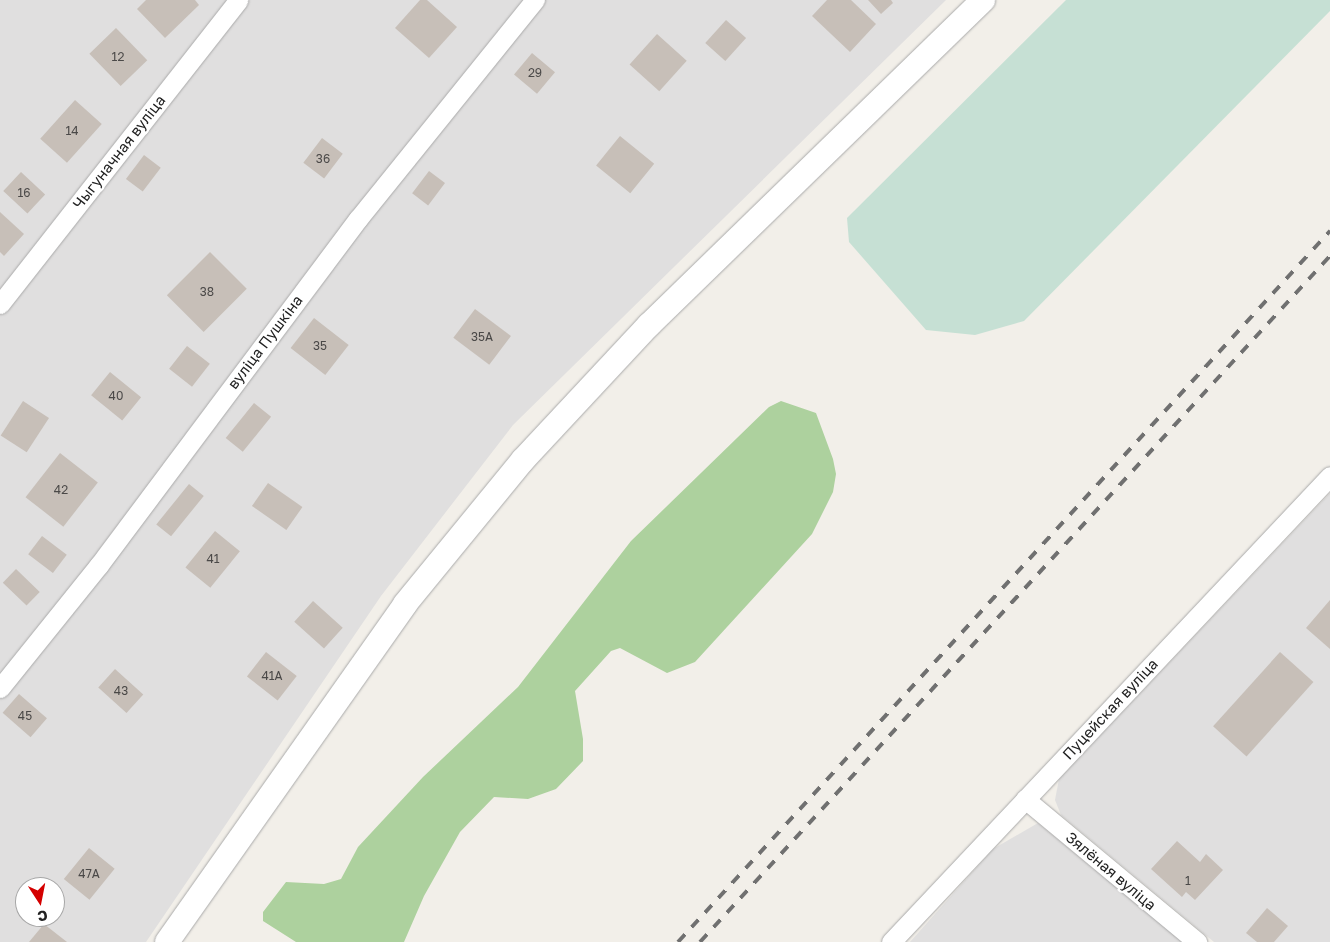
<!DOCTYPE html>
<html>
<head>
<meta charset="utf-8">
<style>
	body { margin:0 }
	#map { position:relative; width:1330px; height:942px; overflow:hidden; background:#f2efe9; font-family:"Golos Text",sans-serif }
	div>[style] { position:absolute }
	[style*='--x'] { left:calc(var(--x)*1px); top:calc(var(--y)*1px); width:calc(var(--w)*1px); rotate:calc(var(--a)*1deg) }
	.residential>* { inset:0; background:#e0dfdf }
	.forest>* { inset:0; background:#add19e }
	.wetland>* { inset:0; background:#c6e0d4 }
	.building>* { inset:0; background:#c7bfb8; transform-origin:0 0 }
	.roads { filter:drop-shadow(0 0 1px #a9a9a9) drop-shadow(0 0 1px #a9a9a9) }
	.minor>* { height:19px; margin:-9.5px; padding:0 9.5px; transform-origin:9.5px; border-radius:9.5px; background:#fff }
	.tertiary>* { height:24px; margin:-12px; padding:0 12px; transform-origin:12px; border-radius:12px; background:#fff }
	.rail>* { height:4px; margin-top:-2px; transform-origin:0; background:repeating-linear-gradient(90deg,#707070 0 10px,transparent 0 20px) }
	span { translate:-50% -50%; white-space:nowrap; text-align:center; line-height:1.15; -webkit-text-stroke:4.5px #fff; paint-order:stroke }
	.number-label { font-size:12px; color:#4b4948 }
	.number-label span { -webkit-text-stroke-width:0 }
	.street-label { font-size:15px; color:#222 }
	.north { position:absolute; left:15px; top:877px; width:50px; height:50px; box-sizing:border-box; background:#fff; border:1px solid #a7a7a7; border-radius:50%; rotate:169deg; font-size:14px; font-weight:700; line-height:20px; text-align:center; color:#222 }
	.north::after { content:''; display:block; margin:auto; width:18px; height:22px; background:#d40000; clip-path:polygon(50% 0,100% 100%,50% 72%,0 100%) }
</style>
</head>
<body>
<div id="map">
	<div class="residential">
		<div style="clip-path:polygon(evenodd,0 0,946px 0,513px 425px,381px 596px,146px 942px,0 942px,0 0,25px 887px,55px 887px,55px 917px,25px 917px,25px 887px)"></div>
		<div style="clip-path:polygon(1330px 493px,1330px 942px,1214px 942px,1061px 815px,1055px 800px,1059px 779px)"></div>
		<div style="clip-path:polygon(1038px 823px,1183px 942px,910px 942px,993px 849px)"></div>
	</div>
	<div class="forest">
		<div style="clip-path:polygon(781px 401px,816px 413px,833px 459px,836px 474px,833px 492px,812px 534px,695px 662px,667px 673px,620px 648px,611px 651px,575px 691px,583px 739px,583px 761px,556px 789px,528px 799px,494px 797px,460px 832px,424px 896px,404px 942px,296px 942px,263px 921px,263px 912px,286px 882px,324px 884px,341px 879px,358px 847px,423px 777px,518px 687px,631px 541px,769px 407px)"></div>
	</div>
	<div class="wetland">
		<div style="clip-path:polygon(1066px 0,1330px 0,1330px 11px,1024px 321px,975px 335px,926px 330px,849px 242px,847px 218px)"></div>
	</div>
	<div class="building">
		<div style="clip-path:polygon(146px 0,195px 0,199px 5px,165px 38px,137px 9px)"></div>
		<div style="clip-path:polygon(420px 0,427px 0,457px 27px,429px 58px,395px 28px)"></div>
		<div style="clip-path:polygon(827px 0,851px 0,876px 24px,850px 52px,812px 16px)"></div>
		<div style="clip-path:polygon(868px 0,891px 0,893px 3px,881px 14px)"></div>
		<div style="left:726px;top:20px;width:27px;height:31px;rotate:42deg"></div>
		<div style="left:116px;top:28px;width:45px;height:37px;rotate:46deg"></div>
		<div style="left:657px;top:34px;width:40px;height:41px;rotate:42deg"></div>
		<div style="left:532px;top:53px;width:30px;height:28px;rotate:40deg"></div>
		<div style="left:75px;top:100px;width:36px;height:52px;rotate:42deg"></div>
		<div style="left:620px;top:136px;width:44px;height:38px;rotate:39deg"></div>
		<div style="left:322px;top:138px;width:26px;height:31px;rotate:37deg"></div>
		<div style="left:144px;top:155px;width:21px;height:30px;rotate:37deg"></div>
		<div style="left:429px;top:171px;width:20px;height:28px;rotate:37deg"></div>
		<div style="left:21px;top:172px;width:33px;height:26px;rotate:43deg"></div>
		<div style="clip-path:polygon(0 212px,24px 234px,4px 256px,0 252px)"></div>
		<div style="left:210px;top:252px;width:52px;height:61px;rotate:45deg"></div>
		<div style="left:475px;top:309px;width:45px;height:36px;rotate:37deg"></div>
		<div style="left:314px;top:318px;width:44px;height:38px;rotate:38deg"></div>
		<div style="left:187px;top:346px;width:29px;height:29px;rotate:38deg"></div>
		<div style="left:110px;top:372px;width:40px;height:30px;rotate:39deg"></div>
		<div style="left:23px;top:401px;width:31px;height:41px;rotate:33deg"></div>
		<div style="left:254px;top:403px;width:22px;height:45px;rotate:39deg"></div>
		<div style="left:60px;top:453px;width:48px;height:56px;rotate:38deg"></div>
		<div style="left:268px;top:483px;width:42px;height:28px;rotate:35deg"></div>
		<div style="left:189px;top:484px;width:19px;height:52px;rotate:39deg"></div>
		<div style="left:215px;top:531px;width:32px;height:47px;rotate:39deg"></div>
		<div style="left:42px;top:536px;width:31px;height:23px;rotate:37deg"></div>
		<div style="left:16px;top:569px;width:33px;height:19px;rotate:44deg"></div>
		<div style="clip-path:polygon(1330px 600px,1330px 649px,1306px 628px)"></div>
		<div style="left:313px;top:601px;width:40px;height:28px;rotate:42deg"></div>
		<div style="left:266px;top:652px;width:39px;height:31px;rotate:38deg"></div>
		<div style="left:1280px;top:652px;width:45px;height:100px;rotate:42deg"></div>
		<div style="left:115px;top:669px;width:38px;height:25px;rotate:42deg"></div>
		<div style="left:19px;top:694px;width:37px;height:25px;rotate:41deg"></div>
		<div style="clip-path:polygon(1177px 841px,1200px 862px,1206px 854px,1223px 870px,1195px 900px,1186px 892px,1182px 897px,1151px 869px)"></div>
		<div style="left:89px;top:848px;width:33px;height:40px;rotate:39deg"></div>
		<div style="clip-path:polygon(1267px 908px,1288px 926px,1274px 942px,1257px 942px,1246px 933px)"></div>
		<div style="clip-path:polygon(44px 924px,67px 942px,29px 942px)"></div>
	</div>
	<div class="roads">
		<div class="minor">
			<div style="--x:0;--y:304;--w:386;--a:-51.9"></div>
			<div style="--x:0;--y:688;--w:158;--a:-51.2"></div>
			<div style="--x:99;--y:565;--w:432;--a:-53.2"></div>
			<div style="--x:358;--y:219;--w:282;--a:-51.1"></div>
			<div style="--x:1025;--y:799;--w:224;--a:39.7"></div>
			<div style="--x:891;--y:942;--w:640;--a:-46.71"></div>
		</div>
		<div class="tertiary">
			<div style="--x:167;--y:942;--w:413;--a:-54.8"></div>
			<div style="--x:405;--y:604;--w:186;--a:-50.7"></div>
			<div style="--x:523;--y:460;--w:185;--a:-47"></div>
			<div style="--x:649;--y:325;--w:466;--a:-44.2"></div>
		</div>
	</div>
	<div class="rail">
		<div style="--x:678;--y:942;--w:965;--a:-47.48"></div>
		<div style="--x:700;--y:942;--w:931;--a:-47.44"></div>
	</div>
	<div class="number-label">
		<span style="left:118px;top:57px">12</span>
		<span style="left:535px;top:73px">29</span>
		<span style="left:72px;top:131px">14</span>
		<span style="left:323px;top:159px">36</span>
		<span style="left:24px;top:193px">16</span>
		<span style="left:207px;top:292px">38</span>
		<span style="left:482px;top:337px">35А</span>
		<span style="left:320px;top:346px">35</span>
		<span style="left:116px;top:396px">40</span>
		<span style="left:61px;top:490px">42</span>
		<span style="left:213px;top:559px">41</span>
		<span style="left:272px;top:676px">41А</span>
		<span style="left:121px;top:691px">43</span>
		<span style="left:25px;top:716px">45</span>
		<span style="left:89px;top:874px">47А</span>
		<span style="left:1188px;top:881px">1</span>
	</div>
	<div class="street-label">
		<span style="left:119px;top:152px;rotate:-52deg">Чыгуначная вуліца</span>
		<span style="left:265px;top:342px;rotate:-53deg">вуліца Пушкіна</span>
		<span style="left:1110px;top:709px;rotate:-47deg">Пуцейская вуліца</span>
		<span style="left:1111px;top:871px;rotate:40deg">Зялёная вуліца</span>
	</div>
	<div class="north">С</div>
</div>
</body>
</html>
